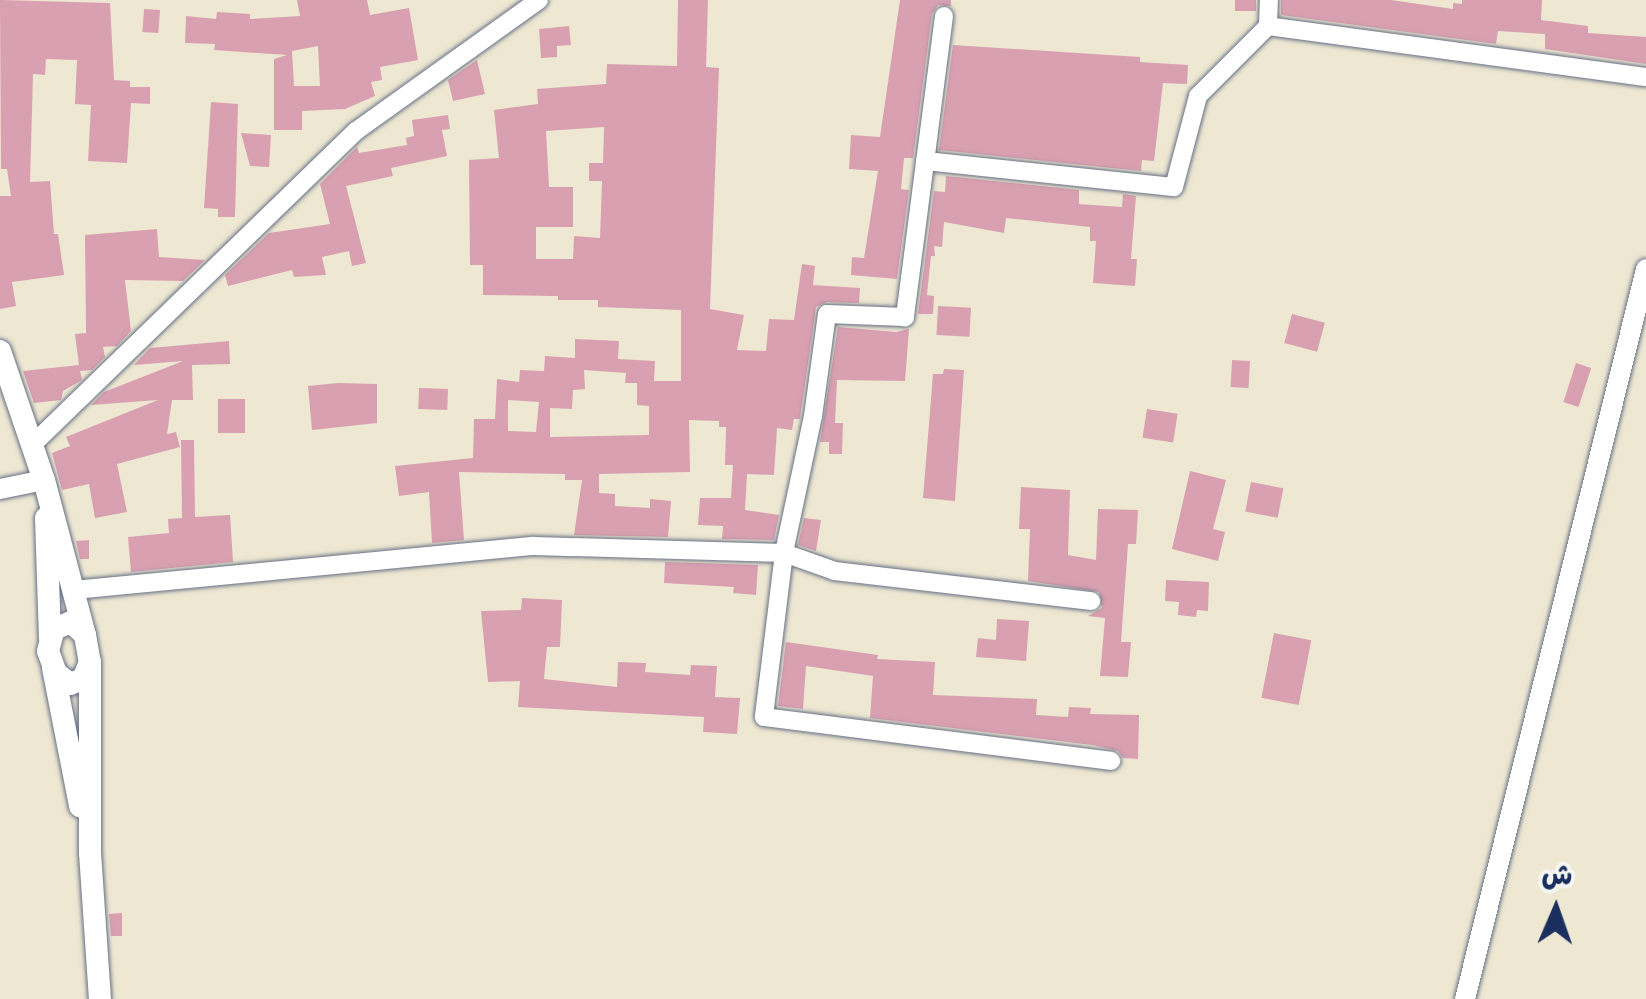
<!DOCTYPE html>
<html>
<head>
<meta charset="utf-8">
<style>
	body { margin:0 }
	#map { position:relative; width:1646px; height:999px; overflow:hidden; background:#eee8d2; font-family:"Gochi Hand","Playpen Sans Arabic",sans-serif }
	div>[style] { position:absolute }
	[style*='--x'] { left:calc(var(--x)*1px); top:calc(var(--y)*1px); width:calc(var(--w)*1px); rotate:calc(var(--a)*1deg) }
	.building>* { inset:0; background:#d9a0b1; transform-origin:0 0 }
	.roads { filter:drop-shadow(0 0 2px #657087) drop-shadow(0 0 2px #657087) }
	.minor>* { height:18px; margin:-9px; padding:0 9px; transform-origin:9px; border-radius:9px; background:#fff }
	.tertiary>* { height:20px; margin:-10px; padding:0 10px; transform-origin:10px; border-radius:10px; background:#fff }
	.secondary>* { height:22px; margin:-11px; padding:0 11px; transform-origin:11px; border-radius:11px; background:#fff }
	span { translate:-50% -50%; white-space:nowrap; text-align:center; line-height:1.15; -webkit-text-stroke:10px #f6f6f2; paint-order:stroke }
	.north { position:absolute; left:1506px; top:859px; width:100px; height:100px; -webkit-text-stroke:8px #f6f6f2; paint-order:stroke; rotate:2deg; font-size:28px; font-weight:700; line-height:40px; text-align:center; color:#1b2f5e }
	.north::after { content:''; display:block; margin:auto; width:35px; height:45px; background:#1b2f5e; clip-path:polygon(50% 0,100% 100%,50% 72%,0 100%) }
</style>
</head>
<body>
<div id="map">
	<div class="building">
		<div style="clip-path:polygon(0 0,110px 3px,114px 80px,130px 81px,130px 87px,150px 87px,150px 104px,131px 103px,127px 163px,88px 161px,91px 105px,75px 104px,77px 60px,46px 59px,45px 75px,33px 74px,30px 182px,50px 181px,54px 234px,58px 234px,64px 275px,12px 282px,16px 306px,0 309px,0 196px,11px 196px,7px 169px,1px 169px)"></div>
		<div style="clip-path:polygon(evenodd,297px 0,367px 0,370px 15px,409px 8px,418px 60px,380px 67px,382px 80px,371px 82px,375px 96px,345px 109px,302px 111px,302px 130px,274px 130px,274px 59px,287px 55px,214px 50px,215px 44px,185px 43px,186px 16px,216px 19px,217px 12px,250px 14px,250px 19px,300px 16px,297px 0,318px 46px,320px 86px,294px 86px,292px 51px,318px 46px)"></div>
		<div style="clip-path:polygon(evenodd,678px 0,708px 0,706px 67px,719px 68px,710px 309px,744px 315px,737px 350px,766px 351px,769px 319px,794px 320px,802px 264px,815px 266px,813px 285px,860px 288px,859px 303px,827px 302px,816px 307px,800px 419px,794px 419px,792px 430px,777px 428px,774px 475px,747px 474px,745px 510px,779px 515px,774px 540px,722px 539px,723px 526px,698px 525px,700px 498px,731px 498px,733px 465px,725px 465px,726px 427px,719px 427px,719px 421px,689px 420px,690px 472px,599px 474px,599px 493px,615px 494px,615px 506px,650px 508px,650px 499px,671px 501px,668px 537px,574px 535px,582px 480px,565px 480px,565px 474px,459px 472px,464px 540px,432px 543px,429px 492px,399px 496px,395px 466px,473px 458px,474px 419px,495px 419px,497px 379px,519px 382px,520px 370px,544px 371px,545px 356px,575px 358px,575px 339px,619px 341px,618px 359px,655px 361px,654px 381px,681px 381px,681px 310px,598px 307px,598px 300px,558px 300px,558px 296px,483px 295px,483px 265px,470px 265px,469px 160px,499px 158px,494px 110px,538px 104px,537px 89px,606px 84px,607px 64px,677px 66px,678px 0,604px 127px,603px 163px,589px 163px,589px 181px,602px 181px,600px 238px,574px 236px,573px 259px,536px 259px,536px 227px,573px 227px,573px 187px,549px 187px,546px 131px,604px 127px,678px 0,584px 370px,626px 373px,625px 383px,637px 383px,637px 405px,649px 406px,649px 435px,550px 437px,550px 408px,572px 409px,573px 390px,585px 389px,584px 370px,678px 0,508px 400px,539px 402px,536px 432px,508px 431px,508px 400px)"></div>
		<div style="clip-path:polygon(900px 0,951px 0,951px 6px,938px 5px,932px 14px,913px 158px,904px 158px,901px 189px,909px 190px,897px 279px,851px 275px,852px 257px,864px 258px,878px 171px,849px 169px,851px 135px,880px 137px)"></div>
		<div style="left:1235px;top:0;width:21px;height:11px"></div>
		<div style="clip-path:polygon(1281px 0,1391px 0,1453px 9px,1453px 3px,1462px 4px,1462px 0,1542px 0,1541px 20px,1588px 26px,1588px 33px,1646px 37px,1646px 64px,1545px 49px,1545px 34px,1498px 31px,1496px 44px,1281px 15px)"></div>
		<div style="left:144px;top:9px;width:16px;height:23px;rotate:4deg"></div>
		<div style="clip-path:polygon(569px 26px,571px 45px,557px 46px,557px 57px,541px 58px,539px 29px)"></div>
		<div style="clip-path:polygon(953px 45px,1140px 57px,1140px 62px,1188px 65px,1187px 84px,1163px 83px,1154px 161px,1142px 160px,1141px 171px,939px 150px)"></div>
		<div style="clip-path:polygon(477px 60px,485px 94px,453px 101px,448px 80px)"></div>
		<div style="clip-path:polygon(211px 102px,238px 104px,235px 217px,218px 217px,218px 209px,204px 208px)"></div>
		<div style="clip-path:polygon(448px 115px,450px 129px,442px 130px,447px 156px,391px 168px,393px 176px,346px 186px,366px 263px,352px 266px,349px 251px,322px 257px,326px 275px,294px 277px,292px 270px,228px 286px,225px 275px,269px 233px,330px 224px,320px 184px,357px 147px,359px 153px,407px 145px,406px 138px,414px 136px,412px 120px)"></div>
		<div style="clip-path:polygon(241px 133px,271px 135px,269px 167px,250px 166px)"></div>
		<div style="clip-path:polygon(946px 176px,1079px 190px,1079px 204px,1122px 207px,1123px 194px,1136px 196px,1131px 259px,1137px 259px,1135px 286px,1093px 283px,1096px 241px,1090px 241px,1090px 227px,1006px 218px,1004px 233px,944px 222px,942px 247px,934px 246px,935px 256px,931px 256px,927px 295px,934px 296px,933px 314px,918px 314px,934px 191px,945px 192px)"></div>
		<div style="clip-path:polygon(157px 229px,159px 257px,205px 260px,183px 281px,125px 280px,131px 331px,117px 346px,103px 347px,105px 357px,92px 370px,80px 371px,82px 380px,63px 391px,61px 400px,34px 403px,23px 371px,79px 365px,75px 334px,86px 333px,85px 235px)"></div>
		<div style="left:938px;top:306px;width:33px;height:29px;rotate:3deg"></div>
		<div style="left:1292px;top:314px;width:34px;height:30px;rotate:15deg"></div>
		<div style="clip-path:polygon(838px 327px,896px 332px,909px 329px,905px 381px,837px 380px,835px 423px,843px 423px,842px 454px,829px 454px,829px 442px,820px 442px)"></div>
		<div style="clip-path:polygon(229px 341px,230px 364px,192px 365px,193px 400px,172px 400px,167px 434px,176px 432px,180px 447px,117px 464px,127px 512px,95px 518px,89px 484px,62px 490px,52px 453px,70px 446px,66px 437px,158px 400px,91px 405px,104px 392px,183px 361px,134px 365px,150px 348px)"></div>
		<div style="left:1232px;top:360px;width:18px;height:27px;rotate:3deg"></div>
		<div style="left:1576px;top:363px;width:16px;height:41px;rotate:18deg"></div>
		<div style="clip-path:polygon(944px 369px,964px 370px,955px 501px,923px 498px,933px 374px,943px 374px)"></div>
		<div style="clip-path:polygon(338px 383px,377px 384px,377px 423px,312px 430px,308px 386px)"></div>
		<div style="left:419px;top:388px;width:29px;height:21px;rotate:2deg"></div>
		<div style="left:218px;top:399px;width:27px;height:34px"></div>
		<div style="left:1147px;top:409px;width:31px;height:29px;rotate:9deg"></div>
		<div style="clip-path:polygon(181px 440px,194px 440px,195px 517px,230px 515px,233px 562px,131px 572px,128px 537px,169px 533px,168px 519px,182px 518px)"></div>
		<div style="clip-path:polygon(1190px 471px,1226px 480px,1213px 529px,1225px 532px,1218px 561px,1172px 549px)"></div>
		<div style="left:1251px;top:482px;width:33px;height:30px;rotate:11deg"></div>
		<div style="clip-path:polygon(1021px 487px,1070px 490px,1068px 555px,1096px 560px,1098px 509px,1138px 510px,1136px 544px,1128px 544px,1121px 642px,1131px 642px,1128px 677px,1100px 676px,1105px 618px,1088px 616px,1102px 608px,1099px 592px,1028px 581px,1030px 529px,1019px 529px)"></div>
		<div style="clip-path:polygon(804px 518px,821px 520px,816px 551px,798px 545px)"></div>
		<div style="clip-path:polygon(89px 540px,89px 559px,80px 559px,76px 541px)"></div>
		<div style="clip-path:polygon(665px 562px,758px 565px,756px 595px,733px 593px,734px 587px,664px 583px)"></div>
		<div style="clip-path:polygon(1166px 580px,1209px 582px,1208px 611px,1197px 610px,1196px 617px,1178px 615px,1179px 602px,1165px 601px)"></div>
		<div style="clip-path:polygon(522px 598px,562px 600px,560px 647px,547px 647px,544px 679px,617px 687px,618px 662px,646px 663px,645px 672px,690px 675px,691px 665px,717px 666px,715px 697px,740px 698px,737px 734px,703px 732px,704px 717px,518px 707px,520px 681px,488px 682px,481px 611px,521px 610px)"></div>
		<div style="clip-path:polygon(997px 619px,1029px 621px,1026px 661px,976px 657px,978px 638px,996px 640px)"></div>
		<div style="left:1274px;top:633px;width:38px;height:66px;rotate:11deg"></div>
		<div style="clip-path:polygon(786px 642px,878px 655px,877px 659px,935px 662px,933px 695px,1037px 699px,1036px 715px,1068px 717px,1069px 707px,1091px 708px,1090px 714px,1139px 715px,1138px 759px,1123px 758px,1118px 751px,1092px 745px,870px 718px,873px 676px,806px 666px,803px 709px,778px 706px)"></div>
		<div style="clip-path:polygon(122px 913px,122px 936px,111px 936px,109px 914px)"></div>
	</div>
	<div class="roads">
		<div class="minor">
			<div style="--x:944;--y:16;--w:304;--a:97.4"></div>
			<div style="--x:905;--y:317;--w:78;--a:-177.8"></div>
			<div style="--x:827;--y:314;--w:103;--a:97.8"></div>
			<div style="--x:813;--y:416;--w:140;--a:102"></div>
			<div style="--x:784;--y:553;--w:165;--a:97"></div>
			<div style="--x:764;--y:717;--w:350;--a:7.2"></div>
			<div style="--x:1268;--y:26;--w:26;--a:-88"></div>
			<div style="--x:925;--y:161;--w:250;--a:6"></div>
			<div style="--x:1174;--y:187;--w:94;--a:-75.2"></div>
			<div style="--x:1198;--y:96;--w:99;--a:-45"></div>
			<div style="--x:1268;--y:26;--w:381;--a:7.7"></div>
			<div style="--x:33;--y:444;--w:450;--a:-44.1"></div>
			<div style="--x:356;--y:131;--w:225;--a:-35.6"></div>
			<div style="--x:74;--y:590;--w:462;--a:-5.5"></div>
			<div style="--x:534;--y:546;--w:250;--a:1.6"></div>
			<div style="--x:784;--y:553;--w:54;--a:19.4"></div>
			<div style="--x:835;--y:571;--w:258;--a:6.7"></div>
		</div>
		<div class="tertiary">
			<div style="--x:0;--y:489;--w:45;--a:-11.6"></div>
			<div style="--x:1465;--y:999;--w:752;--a:-76.07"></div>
		</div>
		<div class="secondary">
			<div style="--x:0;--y:351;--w:136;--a:71.2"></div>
			<div style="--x:44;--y:480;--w:160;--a:75.2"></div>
			<div style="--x:46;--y:518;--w:120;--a:88.1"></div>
			<div style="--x:71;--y:622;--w:19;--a:43"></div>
			<div style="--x:85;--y:635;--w:27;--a:80"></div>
			<div style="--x:90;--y:662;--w:18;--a:112"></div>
			<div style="--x:83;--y:679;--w:14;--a:159"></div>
			<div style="--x:70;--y:684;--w:18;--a:-142"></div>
			<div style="--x:56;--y:673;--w:23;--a:-110"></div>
			<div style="--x:48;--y:651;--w:23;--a:-75"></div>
			<div style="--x:54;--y:629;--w:18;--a:-22"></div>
			<div style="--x:90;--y:662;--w:191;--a:90"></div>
			<div style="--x:90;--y:853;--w:146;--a:86.1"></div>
			<div style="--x:53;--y:668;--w:141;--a:78.9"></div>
		</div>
	</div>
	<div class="north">ش</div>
</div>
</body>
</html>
